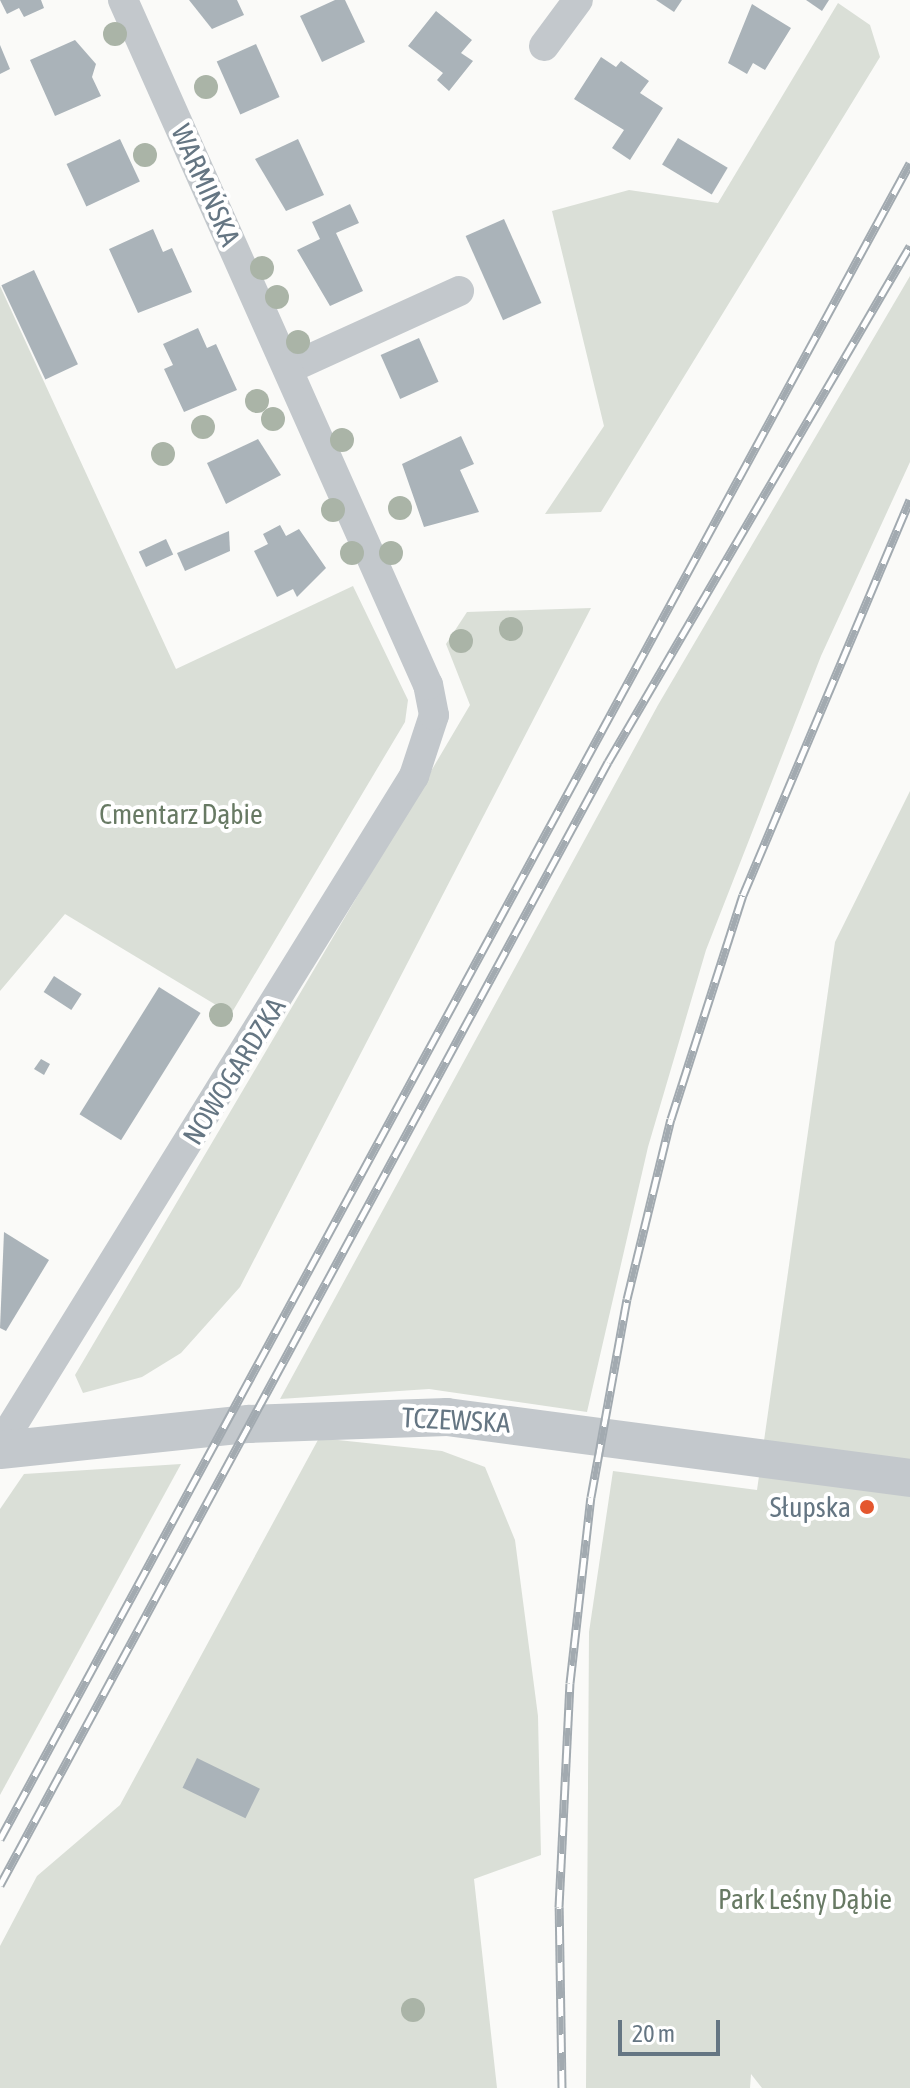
<!DOCTYPE html>
<html>
<head>
<meta charset="utf-8">
<style>
	body { margin:0 }
	#map { position:relative; width:910px; height:2088px; overflow:hidden; background:#fafaf8; font-family:"Asap Condensed",sans-serif }
	div>[style] { position:absolute }
	[style*='--x'] { left:calc(var(--x)*1px); top:calc(var(--y)*1px); width:calc(var(--w)*1px); rotate:calc(var(--a)*1deg) }
	.green>* { inset:0; background:#dadfd7 }
	.building>* { inset:0; background:#aab3b9; transform-origin:0 0 }
	.minor>* { height:30px; margin:-15px; padding:0 15px; transform-origin:15px; border-radius:15px; background:#c3c8cc }
	.tertiary>* { height:38px; margin:-19px; padding:0 19px; transform-origin:19px; border-radius:19px; background:#c3c8cc }
	.rail>* { height:9px; margin-top:-4.5px; transform-origin:0; background:repeating-linear-gradient(90deg,#fff 0 18px,#a2aab0 0 36px); box-sizing:border-box; border-block:2px solid #a2aab0 }
	.trees>* { width:24px; height:24px; margin:-12px; border-radius:50%; background:#aab4a7 }
	.dots>* { width:22px; height:22px; translate:-50% -50%; box-sizing:border-box; border:4px solid #fff; border-radius:50% }
	span { translate:-50% -50%; white-space:nowrap; text-align:center; line-height:1.15; -webkit-text-stroke:8px #fff; paint-order:stroke }
	.street-label { font-size:28px; color:#657683 }
	.park-label { font-size:28px; color:#687a64 }
	.poi-label { font-size:28px; color:#657683 }
	.right { translate:-100% -50%; text-align:right }
	.scale { position:absolute; left:618px; top:2020px; width:102px; height:36px; box-sizing:border-box; border:4px solid #657683; border-top:0; padding-left:10px; font-size:24px; line-height:28px; white-space:nowrap; color:#657683; -webkit-text-stroke:6px #fff; paint-order:stroke }
</style>
</head>
<body>
<div id="map">
	<div class="green">
		<div style="clip-path:polygon(838px 3px,870px 25px,880px 57px,601px 512px,545px 514px,604px 426px,552px 211px,629px 190px,718px 203px)"></div>
		<div style="clip-path:polygon(910px 276px,910px 462px,821px 656px,706px 950px,648px 1147px,587px 1412px,429px 1389px,280px 1399px,658px 705px)"></div>
		<div style="clip-path:polygon(0 286px,176px 669px,353px 586px,408px 700px,405px 722px,231px 1014px,65px 914px,0 991px)"></div>
		<div style="clip-path:polygon(591px 608px,240px 1287px,181px 1353px,142px 1377px,83px 1393px,75px 1375px,470px 705px,446px 644px,467px 612px)"></div>
		<div style="clip-path:polygon(910px 791px,910px 2088px,762px 2088px,751px 2074px,750px 2088px,586px 2088px,589px 1632px,613px 1471px,757px 1490px,835px 942px)"></div>
		<div style="clip-path:polygon(319px 1438px,442px 1451px,485px 1467px,515px 1540px,538px 1716px,541px 1855px,474px 1879px,497px 2088px,0 2088px,0 1946px,37px 1876px,120px 1805px)"></div>
		<div style="clip-path:polygon(181px 1464px,0 1795px,0 1509px,24px 1474px)"></div>
	</div>
	<div class="building">
		<div style="clip-path:polygon(0 0,41px 0,44px 8px,24px 17px,19px 8px,7px 14px)"></div>
		<div style="clip-path:polygon(189px 0,237px 0,244px 15px,212px 29px)"></div>
		<div style="clip-path:polygon(335px 0,345px 0,365px 42px,322px 62px,300px 16px)"></div>
		<div style="clip-path:polygon(656px 0,682px 0,674px 12px)"></div>
		<div style="clip-path:polygon(806px 0,829px 0,822px 11px)"></div>
		<div style="clip-path:polygon(752px 4px,791px 28px,765px 70px,753px 63px,747px 74px,728px 63px)"></div>
		<div style="clip-path:polygon(436px 11px,472px 40px,461px 53px,473px 61px,449px 91px,437px 80px,443px 73px,408px 46px)"></div>
		<div style="clip-path:polygon(75px 40px,96px 64px,92px 77px,101px 96px,55px 116px,30px 60px)"></div>
		<div style="left:256px;top:44px;width:58px;height:43px;rotate:66deg"></div>
		<div style="clip-path:polygon(0 45px,10px 69px,0 74px)"></div>
		<div style="clip-path:polygon(601px 57px,616px 67px,621px 61px,649px 81px,640px 93px,663px 108px,630px 160px,612px 148px,624px 130px,574px 99px)"></div>
		<div style="left:678px;top:138px;width:58px;height:31px;rotate:31deg"></div>
		<div style="left:120px;top:139px;width:47px;height:59px;rotate:65deg"></div>
		<div style="clip-path:polygon(298px 139px,324px 195px,286px 211px,255px 159px)"></div>
		<div style="clip-path:polygon(350px 204px,359px 223px,336px 233px,363px 291px,330px 306px,297px 250px,320px 239px,312px 222px)"></div>
		<div style="left:504px;top:219px;width:92px;height:42px;rotate:66deg"></div>
		<div style="clip-path:polygon(153px 229px,163px 252px,172px 248px,192px 292px,138px 313px,109px 249px)"></div>
		<div style="left:34px;top:270px;width:104px;height:36px;rotate:65deg"></div>
		<div style="clip-path:polygon(198px 328px,207px 348px,216px 344px,237px 390px,184px 412px,164px 369px,173px 365px,163px 344px)"></div>
		<div style="left:419px;top:338px;width:48px;height:42px;rotate:66deg"></div>
		<div style="clip-path:polygon(461px 436px,474px 464px,460px 470px,479px 512px,424px 527px,402px 464px)"></div>
		<div style="clip-path:polygon(258px 439px,281px 475px,226px 504px,207px 463px)"></div>
		<div style="clip-path:polygon(280px 525px,286px 536px,299px 529px,326px 568px,297px 597px,293px 589px,277px 597px,254px 551px,268px 544px,263px 534px)"></div>
		<div style="clip-path:polygon(229px 531px,230px 551px,185px 571px,177px 553px)"></div>
		<div style="left:166px;top:539px;width:17px;height:30px;rotate:65deg"></div>
		<div style="left:54px;top:976px;width:33px;height:19px;rotate:33deg"></div>
		<div style="left:159px;top:987px;width:49px;height:150px;rotate:32deg"></div>
		<div style="clip-path:polygon(41px 1059px,50px 1064px,44px 1075px,34px 1069px)"></div>
		<div style="clip-path:polygon(4px 1232px,49px 1260px,6px 1331px,0 1328px)"></div>
		<div style="left:197px;top:1758px;width:70px;height:33px;rotate:26deg"></div>
	</div>
	<div class="minor">
		<div style="--x:544;--y:46;--w:57;--a:-53.5"></div>
		<div style="--x:288;--y:369;--w:188;--a:-24.5"></div>
		<div style="--x:0;--y:1445;--w:787;--a:-58.25"></div>
		<div style="--x:414;--y:776;--w:64;--a:-71.8"></div>
		<div style="--x:434;--y:715;--w:31;--a:-101"></div>
		<div style="--x:428;--y:685;--w:750;--a:-114"></div>
	</div>
	<div class="tertiary">
		<div style="--x:0;--y:1450;--w:250;--a:-6"></div>
		<div style="--x:249;--y:1424;--w:198;--a:-2"></div>
		<div style="--x:447;--y:1417;--w:467;--a:7.5"></div>
	</div>
	<div class="rail">
		<div style="--x:0;--y:1839;--w:1907;--a:-61.5"></div>
		<div style="--x:0;--y:1885;--w:1277;--a:-61.57"></div>
		<div style="--x:608;--y:762;--w:598;--a:-59.66"></div>
		<div style="--x:562;--y:2088;--w:181;--a:-90.9"></div>
		<div style="--x:559;--y:1907;--w:224;--a:-87.2"></div>
		<div style="--x:570;--y:1683;--w:187;--a:-83.6"></div>
		<div style="--x:591;--y:1497;--w:201;--a:-79.7"></div>
		<div style="--x:627;--y:1299;--w:185;--a:-76.3"></div>
		<div style="--x:671;--y:1119;--w:235;--a:-72.2"></div>
		<div style="--x:743;--y:895;--w:429;--a:-67.1"></div>
	</div>
	<div class="trees">
		<div style="left:115px;top:34px"></div>
		<div style="left:206px;top:87px"></div>
		<div style="left:145px;top:155px"></div>
		<div style="left:262px;top:268px"></div>
		<div style="left:277px;top:297px"></div>
		<div style="left:298px;top:342px"></div>
		<div style="left:257px;top:401px"></div>
		<div style="left:273px;top:419px"></div>
		<div style="left:203px;top:427px"></div>
		<div style="left:342px;top:440px"></div>
		<div style="left:163px;top:454px"></div>
		<div style="left:400px;top:508px"></div>
		<div style="left:333px;top:510px"></div>
		<div style="left:352px;top:553px"></div>
		<div style="left:391px;top:553px"></div>
		<div style="left:511px;top:629px"></div>
		<div style="left:461px;top:641px"></div>
		<div style="left:221px;top:1015px"></div>
		<div style="left:413px;top:2010px"></div>
	</div>
	<div class="dots">
		<div style="left:867px;top:1507px;background:#e4572e"></div>
	</div>
	<div class="street-label">
		<span style="left:206px;top:185px;rotate:66deg">WARMIŃSKA</span>
		<span style="left:234px;top:1071px;rotate:-58deg">NOWOGARDZKA</span>
		<span style="left:456px;top:1420px;rotate:3deg">TCZEWSKA</span>
	</div>
	<div class="park-label">
		<span style="left:181px;top:814px">Cmentarz Dąbie</span>
		<span style="left:805px;top:1899px">Park Leśny Dąbie</span>
	</div>
	<div class="poi-label">
		<span class="right" style="left:851px;top:1507px">Słupska</span>
	</div>
	<div class="scale">20 m</div>
</div>
</body>
</html>
